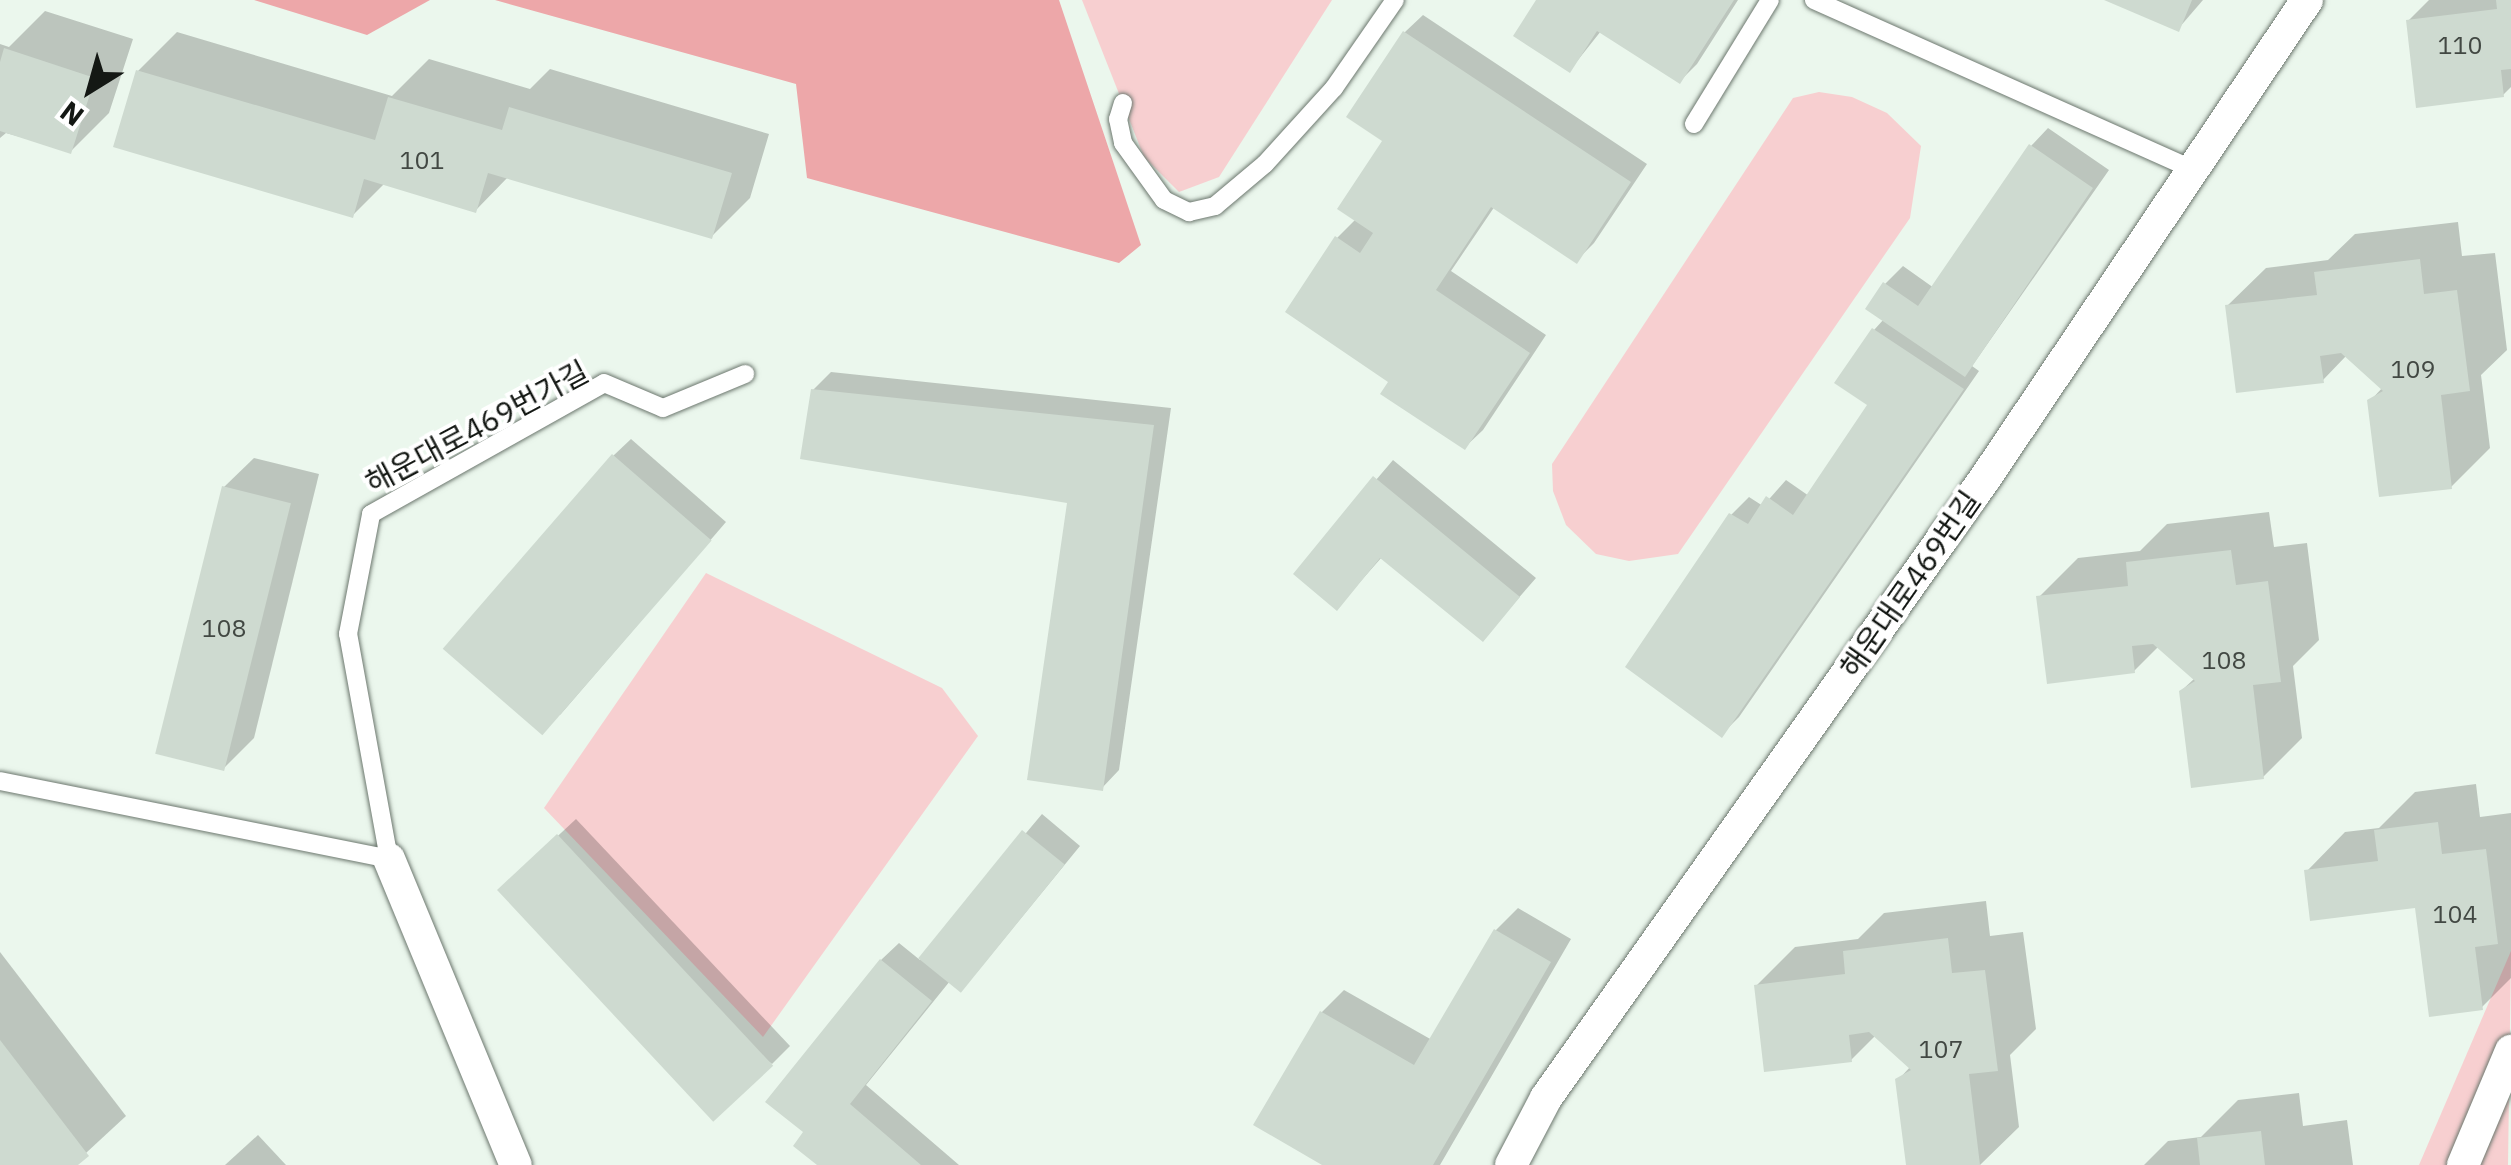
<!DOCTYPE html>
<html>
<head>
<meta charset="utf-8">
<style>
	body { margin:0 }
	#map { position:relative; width:2511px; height:1165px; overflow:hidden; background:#ebf7ed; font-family:"IBM Plex Sans","Noto Sans KR",sans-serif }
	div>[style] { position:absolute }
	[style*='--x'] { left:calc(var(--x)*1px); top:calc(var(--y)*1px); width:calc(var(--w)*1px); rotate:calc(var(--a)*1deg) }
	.green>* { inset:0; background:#f7cfd0 }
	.forest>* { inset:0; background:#eda7a9 }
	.shadow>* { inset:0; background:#0003 }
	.building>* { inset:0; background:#cedad0; transform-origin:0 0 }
	.roads { filter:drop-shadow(0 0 2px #6c776e) drop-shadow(0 0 2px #6c776e) }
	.lane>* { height:18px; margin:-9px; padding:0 9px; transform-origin:9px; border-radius:9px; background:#fff }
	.street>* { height:32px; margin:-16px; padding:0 16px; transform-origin:16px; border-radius:16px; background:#fff }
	span { translate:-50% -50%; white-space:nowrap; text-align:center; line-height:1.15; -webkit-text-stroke:8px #fff; paint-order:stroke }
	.number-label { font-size:25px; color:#424843 }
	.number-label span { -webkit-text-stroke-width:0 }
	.street-label { font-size:30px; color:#141814 }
	.north { position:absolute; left:40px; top:40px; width:100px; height:100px; -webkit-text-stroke:8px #fff; paint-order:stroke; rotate:217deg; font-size:28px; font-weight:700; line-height:40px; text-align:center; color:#141814 }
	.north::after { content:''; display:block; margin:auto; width:35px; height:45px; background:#141814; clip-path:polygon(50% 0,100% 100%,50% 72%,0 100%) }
</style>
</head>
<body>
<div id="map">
	<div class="green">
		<div style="clip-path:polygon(1082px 0,1332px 0,1219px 177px,1179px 192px,1144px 157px)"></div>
		<div style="clip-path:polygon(1819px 92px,1852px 97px,1887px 113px,1921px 146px,1910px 218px,1678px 554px,1629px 561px,1596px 554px,1566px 525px,1553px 491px,1552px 464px,1793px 98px)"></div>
		<div style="clip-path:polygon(706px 573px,942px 688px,978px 736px,763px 1037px,544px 808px)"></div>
		<div style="clip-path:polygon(2511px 951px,2508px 1165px,2419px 1165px)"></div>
	</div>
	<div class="forest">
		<div style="clip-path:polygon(254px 0,430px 0,367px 35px)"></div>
		<div style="clip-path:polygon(495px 0,1059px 0,1141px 245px,1119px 263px,807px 178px,796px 84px)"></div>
	</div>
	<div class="shadow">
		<div style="clip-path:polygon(1539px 0,1738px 0,1697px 64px,1680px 81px,1601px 31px,1570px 70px)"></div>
		<div style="clip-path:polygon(2111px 0,2203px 0,2178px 29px)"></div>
		<div style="clip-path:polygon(2429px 0,2511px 0,2511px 87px,2503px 95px,2408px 21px)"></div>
		<div style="clip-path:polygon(45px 11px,133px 39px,109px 113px,71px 151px,6px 133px,0 138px,0 44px,9px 47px)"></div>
		<div style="clip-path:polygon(1423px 15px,1647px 164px,1594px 243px,1576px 261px,1495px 206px,1451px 271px,1546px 335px,1483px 430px,1465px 447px,1391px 381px,1337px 238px,1356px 219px,1386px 140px,1349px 116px,1405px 32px)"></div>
		<div style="clip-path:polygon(177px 32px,392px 96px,429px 59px,530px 89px,550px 69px,769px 134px,750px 198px,712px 236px,509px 176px,476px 210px,385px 183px,352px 216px,138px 71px)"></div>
		<div style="clip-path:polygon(2048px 128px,2109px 170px,1972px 366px,1979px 371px,1739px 717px,1722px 734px,1731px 515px,1749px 497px,1763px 506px,1786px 480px,1809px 496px,1870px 405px,1874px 330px,1884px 319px,1885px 284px,1903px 266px,1934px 288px,2031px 146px)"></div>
		<div style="clip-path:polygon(2458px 222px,2462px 256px,2495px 253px,2507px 350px,2481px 375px,2490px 448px,2451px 487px,2370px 401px,2383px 387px,2347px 355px,2323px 380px,2227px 306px,2266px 268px,2328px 260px,2355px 234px)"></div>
		<div style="clip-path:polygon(831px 372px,1171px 408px,1119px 770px,1102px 788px,1070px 501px,813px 390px)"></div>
		<div style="clip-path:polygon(631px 439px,726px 522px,560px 715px,613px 456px)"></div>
		<div style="clip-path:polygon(254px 458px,319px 474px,254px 738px,224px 768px,224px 487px)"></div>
		<div style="clip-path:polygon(1393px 460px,1536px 578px,1483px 639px,1382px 557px,1337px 608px,1296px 574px)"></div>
		<div style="clip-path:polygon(2269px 512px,2274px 547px,2307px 543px,2319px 640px,2293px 666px,2302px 738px,2263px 777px,2181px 691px,2195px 678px,2159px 646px,2134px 671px,2039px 597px,2078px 558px,2140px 551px,2167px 524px)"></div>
		<div style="clip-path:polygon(2476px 784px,2480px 817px,2511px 813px,2511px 978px,2481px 1008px,2417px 905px,2307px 871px,2345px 832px,2379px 828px,2415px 792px)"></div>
		<div style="clip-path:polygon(1042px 814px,1080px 846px,977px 972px,960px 989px,950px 981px,866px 1085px,959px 1165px,821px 1165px,806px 1132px,881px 960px,899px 943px,920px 960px)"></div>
		<div style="clip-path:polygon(576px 819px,790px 1046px,772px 1064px,518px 873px)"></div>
		<div style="clip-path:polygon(1986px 901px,1990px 936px,2023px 932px,2036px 1029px,2010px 1055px,2019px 1127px,1980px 1165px,1909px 1165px,1898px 1080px,1911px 1066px,1876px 1035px,1851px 1060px,1756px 986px,1795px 947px,1858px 939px,1884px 913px)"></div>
		<div style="clip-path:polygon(1518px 908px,1571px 939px,1440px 1165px,1327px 1165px,1322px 1012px,1344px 990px,1432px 1040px,1496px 930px)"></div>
		<div style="clip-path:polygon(0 952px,126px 1116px,73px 1165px,3px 1165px,0 1161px)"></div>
		<div style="clip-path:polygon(2299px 1093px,2303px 1126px,2347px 1120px,2353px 1165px,2144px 1165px,2168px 1141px,2201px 1137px,2238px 1100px)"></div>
		<div style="clip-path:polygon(258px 1135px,286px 1165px,225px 1165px)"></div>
	</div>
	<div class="building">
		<div style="clip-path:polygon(1536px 0,1734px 0,1680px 84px,1597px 31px,1570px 73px,1513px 36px)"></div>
		<div style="clip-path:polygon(2104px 0,2192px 0,2179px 32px)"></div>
		<div style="clip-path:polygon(2496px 0,2511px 0,2511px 69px,2501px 70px,2504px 97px,2416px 108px,2406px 20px,2497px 9px)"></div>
		<div style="clip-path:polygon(1403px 31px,1631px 182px,1577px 264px,1491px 207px,1436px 290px,1530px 353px,1465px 450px,1380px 394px,1388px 382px,1285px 312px,1335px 236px,1360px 253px,1373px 233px,1337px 209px,1382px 141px,1346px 117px)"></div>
		<div style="clip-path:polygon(4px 48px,95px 78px,71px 154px,0 131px,0 62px)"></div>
		<div style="clip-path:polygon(136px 70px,375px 140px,388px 97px,502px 130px,509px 107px,732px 173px,712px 239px,488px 173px,476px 213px,364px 179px,353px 218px,113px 147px)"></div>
		<div style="clip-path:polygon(2029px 144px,2093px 188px,1965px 377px,1865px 309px,1883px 282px,1918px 306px)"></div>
		<div style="clip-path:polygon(2420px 259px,2424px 294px,2457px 290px,2470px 391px,2441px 395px,2452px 489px,2379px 497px,2367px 400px,2383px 391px,2341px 353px,2320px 356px,2324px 383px,2236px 393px,2225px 305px,2317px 295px,2314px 272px)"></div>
		<div style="clip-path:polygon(1872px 328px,1964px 389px,1722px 738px,1625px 667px,1729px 513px,1748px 524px,1766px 496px,1793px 515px,1867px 405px,1834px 383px)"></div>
		<div style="clip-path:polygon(811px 389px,1154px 425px,1103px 791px,1027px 780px,1067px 503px,800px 459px)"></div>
		<div style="left:612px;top:454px;width:132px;height:258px;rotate:41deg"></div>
		<div style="clip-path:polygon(1373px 476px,1520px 597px,1483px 642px,1380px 558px,1337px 611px,1293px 574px)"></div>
		<div style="left:222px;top:486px;width:71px;height:276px;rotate:14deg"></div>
		<div style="clip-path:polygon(2231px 550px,2236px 585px,2268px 581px,2281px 682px,2253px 685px,2264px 779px,2191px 788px,2179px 691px,2195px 681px,2153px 644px,2132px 646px,2135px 673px,2047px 684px,2036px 596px,2128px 586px,2126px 562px)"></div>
		<div style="clip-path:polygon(2438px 822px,2442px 854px,2486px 849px,2498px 944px,2475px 947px,2483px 1010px,2429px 1017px,2415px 908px,2310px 921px,2304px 870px,2378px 861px,2374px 830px)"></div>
		<div style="left:1022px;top:830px;width:55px;height:165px;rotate:39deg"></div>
		<div style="left:557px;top:834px;width:317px;height:82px;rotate:47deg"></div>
		<div style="clip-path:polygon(1494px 929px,1551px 962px,1433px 1165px,1322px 1165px,1253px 1125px,1320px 1011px,1414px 1065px)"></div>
		<div style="clip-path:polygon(1948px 938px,1952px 973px,1985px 970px,1998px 1071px,1969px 1074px,1980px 1165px,1906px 1165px,1895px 1079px,1911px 1070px,1869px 1032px,1849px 1035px,1852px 1062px,1764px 1072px,1754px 985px,1845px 974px,1843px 951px)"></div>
		<div style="clip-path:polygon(880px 959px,932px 1001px,850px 1104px,921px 1165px,817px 1165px,793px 1146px,803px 1132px,765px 1102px)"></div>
		<div style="clip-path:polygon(0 1040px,89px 1156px,78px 1165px,0 1165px)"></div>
		<div style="clip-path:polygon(2261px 1131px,2265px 1165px,2200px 1165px,2197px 1138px)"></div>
	</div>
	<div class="roads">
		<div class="lane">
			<div style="--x:1814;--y:0;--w:413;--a:24.1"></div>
			<div style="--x:1123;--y:103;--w:17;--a:107"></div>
			<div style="--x:1118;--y:119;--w:25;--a:78"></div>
			<div style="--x:1123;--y:143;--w:70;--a:54.3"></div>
			<div style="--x:1164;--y:200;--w:28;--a:26"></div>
			<div style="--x:1189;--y:212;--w:27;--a:-13"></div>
			<div style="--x:1215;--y:206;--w:65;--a:-40"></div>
			<div style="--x:1265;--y:164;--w:103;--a:-47.8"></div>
			<div style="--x:1334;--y:88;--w:107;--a:-55.3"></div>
			<div style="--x:1694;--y:124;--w:145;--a:-58.5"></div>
			<div style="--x:0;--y:781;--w:397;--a:11.3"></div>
			<div style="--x:389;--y:859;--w:229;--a:-100.3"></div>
			<div style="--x:348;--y:634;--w:122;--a:-79.1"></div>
			<div style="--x:371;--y:514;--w:267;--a:-29.3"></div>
			<div style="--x:604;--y:383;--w:64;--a:23"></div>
			<div style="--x:663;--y:408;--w:89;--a:-22.5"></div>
		</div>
		<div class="street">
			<div style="--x:389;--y:859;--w:331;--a:67.5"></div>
			<div style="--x:1511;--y:1165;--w:76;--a:-62.4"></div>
			<div style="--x:1546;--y:1098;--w:761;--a:-54.68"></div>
			<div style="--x:1986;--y:477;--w:575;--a:-56.06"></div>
			<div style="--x:2463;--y:1165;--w:124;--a:-67.2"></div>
		</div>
	</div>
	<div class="number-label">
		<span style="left:2460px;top:45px">110</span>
		<span style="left:422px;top:160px">101</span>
		<span style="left:2413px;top:369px">109</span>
		<span style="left:224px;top:628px">108</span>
		<span style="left:2224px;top:660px">108</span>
		<span style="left:2455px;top:914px">104</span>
		<span style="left:1941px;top:1049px">107</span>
	</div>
	<div class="street-label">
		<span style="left:477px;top:427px;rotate:-28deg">해운대로469번가길</span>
		<span style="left:1910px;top:584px;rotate:-55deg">해운대로469번길</span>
	</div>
	<div class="north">N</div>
</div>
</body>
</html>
